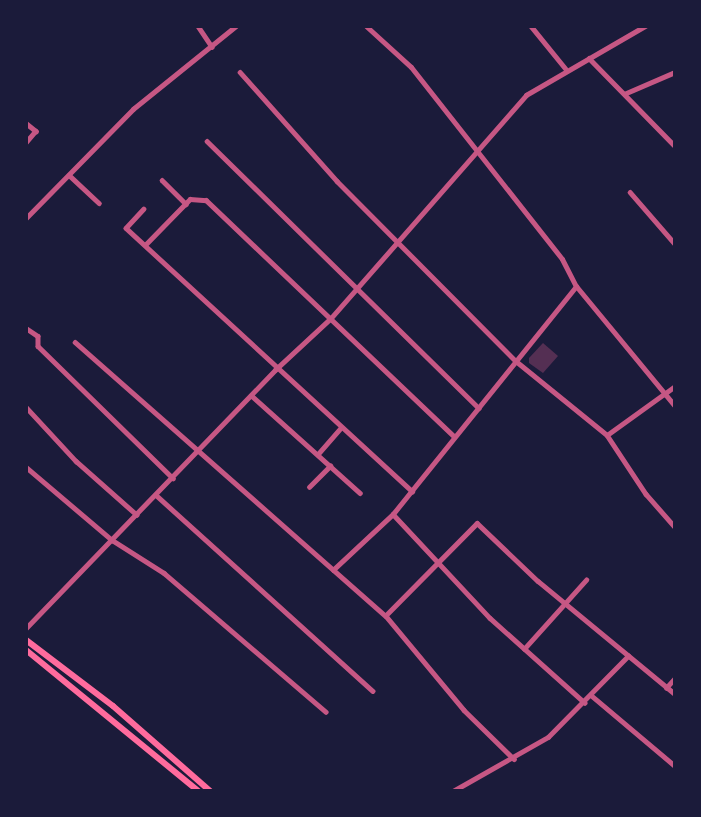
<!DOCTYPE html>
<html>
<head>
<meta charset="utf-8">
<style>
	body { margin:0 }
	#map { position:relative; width:701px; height:817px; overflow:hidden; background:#1b1b3a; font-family:Figtree,sans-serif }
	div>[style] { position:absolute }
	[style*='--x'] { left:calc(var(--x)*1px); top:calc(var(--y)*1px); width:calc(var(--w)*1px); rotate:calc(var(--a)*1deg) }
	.building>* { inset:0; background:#542f53 }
	.minor>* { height:4.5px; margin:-2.25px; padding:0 2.25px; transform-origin:2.25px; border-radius:2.25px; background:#c65784 }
	.tertiary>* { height:5px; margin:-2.5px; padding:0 2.5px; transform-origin:2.5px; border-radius:2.5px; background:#c65784 }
	.secondary>* { height:6px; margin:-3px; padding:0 3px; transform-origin:3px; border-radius:3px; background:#ff6b9d }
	span { translate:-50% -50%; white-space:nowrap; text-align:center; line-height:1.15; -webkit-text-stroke:5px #1b1b3a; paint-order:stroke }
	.frame { position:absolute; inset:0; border:28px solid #1b1b3a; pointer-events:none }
</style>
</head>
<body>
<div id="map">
	<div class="building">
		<div style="clip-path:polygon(543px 343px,558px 356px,543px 373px,529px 363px,529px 358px)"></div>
	</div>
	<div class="minor">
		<div style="--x:198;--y:26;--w:25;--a:56"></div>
		<div style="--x:531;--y:26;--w:55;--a:50.9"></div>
		<div style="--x:589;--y:58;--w:123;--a:45.7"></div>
		<div style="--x:240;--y:72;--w:146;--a:48.3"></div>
		<div style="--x:337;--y:181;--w:254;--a:45.2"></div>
		<div style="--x:516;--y:361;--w:117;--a:39.1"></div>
		<div style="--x:607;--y:435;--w:70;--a:-35.7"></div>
		<div style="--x:624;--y:94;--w:56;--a:-23.3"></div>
		<div style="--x:26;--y:123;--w:13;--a:39"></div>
		<div style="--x:36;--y:131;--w:16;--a:130"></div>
		<div style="--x:207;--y:141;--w:381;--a:44.5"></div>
		<div style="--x:69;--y:175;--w:41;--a:43"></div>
		<div style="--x:162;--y:180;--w:34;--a:45"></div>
		<div style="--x:630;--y:192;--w:69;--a:49.1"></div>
		<div style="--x:144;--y:209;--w:26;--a:133"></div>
		<div style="--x:126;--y:228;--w:389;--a:42.6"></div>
		<div style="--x:26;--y:218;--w:153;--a:-45.5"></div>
		<div style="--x:133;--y:109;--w:132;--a:-38.9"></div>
		<div style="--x:145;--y:245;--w:64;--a:-45.6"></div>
		<div style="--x:190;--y:199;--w:16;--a:4"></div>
		<div style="--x:206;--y:200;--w:342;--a:43.6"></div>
		<div style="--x:26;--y:328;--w:14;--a:34"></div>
		<div style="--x:38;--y:336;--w:10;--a:90"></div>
		<div style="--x:38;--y:346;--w:189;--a:44.4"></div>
		<div style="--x:75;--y:342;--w:414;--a:41.4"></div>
		<div style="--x:386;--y:616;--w:122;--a:50.3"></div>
		<div style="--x:464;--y:710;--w:70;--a:44.4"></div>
		<div style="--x:252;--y:396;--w:145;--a:41.9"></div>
		<div style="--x:26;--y:407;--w:74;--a:47.2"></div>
		<div style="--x:76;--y:461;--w:81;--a:41.5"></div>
		<div style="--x:607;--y:435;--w:71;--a:56.5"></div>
		<div style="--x:646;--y:494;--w:44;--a:48.7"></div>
		<div style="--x:318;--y:454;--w:35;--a:-49"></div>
		<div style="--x:26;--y:467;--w:113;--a:40.3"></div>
		<div style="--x:112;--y:540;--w:62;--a:32.4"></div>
		<div style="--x:164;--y:573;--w:213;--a:40.6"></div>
		<div style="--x:309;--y:487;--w:30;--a:-45"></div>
		<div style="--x:156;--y:495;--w:292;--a:42.1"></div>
		<div style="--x:393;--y:514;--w:142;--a:47"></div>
		<div style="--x:490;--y:618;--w:127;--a:41.8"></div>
		<div style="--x:333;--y:570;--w:82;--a:-43"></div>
		<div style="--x:393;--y:514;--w:292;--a:-51.2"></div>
		<div style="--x:386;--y:615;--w:129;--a:-45.3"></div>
		<div style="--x:477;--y:523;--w:84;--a:43.6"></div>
		<div style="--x:538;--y:581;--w:178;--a:39.5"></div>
		<div style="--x:26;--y:628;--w:359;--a:-46"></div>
		<div style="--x:275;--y:370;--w:76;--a:-42.9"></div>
		<div style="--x:331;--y:318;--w:296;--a:-48.8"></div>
		<div style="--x:526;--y:95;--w:138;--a:-30.1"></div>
		<div style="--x:524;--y:649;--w:93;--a:-48.1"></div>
		<div style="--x:666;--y:688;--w:13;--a:-48"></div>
		<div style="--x:592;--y:696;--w:109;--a:40.1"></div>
		<div style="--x:453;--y:791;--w:109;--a:-29.6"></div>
		<div style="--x:548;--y:737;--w:114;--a:-45.4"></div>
	</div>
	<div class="tertiary">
		<div style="--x:366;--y:26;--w:61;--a:42.3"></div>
		<div style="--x:411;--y:67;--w:244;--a:51.8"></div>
		<div style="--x:562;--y:259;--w:30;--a:63"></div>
		<div style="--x:576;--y:286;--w:156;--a:50.5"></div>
		<div style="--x:664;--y:394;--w:14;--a:-36"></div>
	</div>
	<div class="secondary">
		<div style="--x:26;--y:640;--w:109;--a:37.2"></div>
		<div style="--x:113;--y:706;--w:129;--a:41.2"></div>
		<div style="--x:26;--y:650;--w:222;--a:39.3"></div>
	</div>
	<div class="frame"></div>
</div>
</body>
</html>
